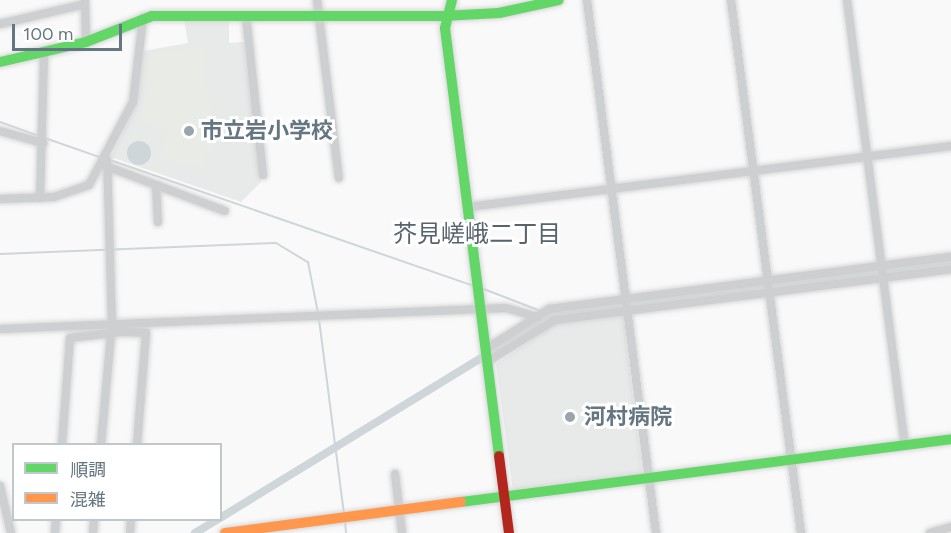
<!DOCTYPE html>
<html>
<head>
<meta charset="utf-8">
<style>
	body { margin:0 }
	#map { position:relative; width:951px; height:533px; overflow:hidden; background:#f9f9f9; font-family:Figtree,"Noto Sans JP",sans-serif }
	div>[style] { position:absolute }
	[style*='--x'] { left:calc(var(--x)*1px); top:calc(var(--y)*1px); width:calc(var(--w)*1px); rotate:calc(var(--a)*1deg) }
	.built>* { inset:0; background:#e8e9e9 }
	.green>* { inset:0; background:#e8ebe6 }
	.water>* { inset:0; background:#ced6d9 }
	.round { border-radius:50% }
	.stream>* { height:2px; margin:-1px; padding:0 1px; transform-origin:1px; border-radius:1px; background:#ced6d9 }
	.canal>* { height:8px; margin:-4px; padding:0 4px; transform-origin:4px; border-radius:4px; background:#ced6d9 }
	.roads { filter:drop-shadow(0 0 2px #d5d6d7) drop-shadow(0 0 2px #d5d6d7) }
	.street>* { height:8px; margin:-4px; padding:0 4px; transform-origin:4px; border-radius:4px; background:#cecfd0 }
	.fast>* { height:10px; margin:-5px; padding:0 5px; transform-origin:5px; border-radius:5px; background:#63d668 }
	.slow>* { height:10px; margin:-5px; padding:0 5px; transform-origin:5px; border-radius:5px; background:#ff974d }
	.jam>* { height:10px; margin:-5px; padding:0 5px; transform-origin:5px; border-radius:5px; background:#b3261e }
	.dots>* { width:16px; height:16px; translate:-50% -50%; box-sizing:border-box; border:3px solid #fff; border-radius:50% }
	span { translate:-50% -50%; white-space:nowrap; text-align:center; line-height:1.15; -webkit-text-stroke:6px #fff; paint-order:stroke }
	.poi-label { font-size:22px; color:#657683; font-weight:700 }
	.left { translate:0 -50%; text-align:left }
	.neighbourhood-label { font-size:24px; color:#57646e }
	.legend { position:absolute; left:12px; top:443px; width:210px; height:78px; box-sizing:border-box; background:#fff; border:2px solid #c1c8cd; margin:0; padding:8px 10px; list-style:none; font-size:18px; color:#657683 }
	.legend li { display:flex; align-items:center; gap:12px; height:30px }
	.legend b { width:30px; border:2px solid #c1c8cd }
	.scale { position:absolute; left:12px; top:24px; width:110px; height:27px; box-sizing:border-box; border:3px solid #657683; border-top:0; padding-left:8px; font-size:18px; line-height:21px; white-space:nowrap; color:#657683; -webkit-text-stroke:4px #fff; paint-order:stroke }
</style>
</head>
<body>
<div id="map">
	<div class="built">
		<div style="clip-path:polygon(184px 19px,229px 21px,229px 43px,244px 42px,261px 182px,241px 202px,111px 157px,136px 106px,143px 51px,188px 43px)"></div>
		<div style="clip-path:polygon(623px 315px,642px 474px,513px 491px,496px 364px,557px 323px)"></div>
	</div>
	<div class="green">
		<div style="clip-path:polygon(203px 45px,216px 152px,204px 153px,205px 168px,159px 159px,167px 133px,141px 120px,150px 55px)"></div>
	</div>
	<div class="water">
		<div class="round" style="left:127px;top:141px;width:24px;height:24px"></div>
	</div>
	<div class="stream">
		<div style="--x:0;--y:122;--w:41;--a:19.7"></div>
		<div style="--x:45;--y:138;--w:60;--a:19.3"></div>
		<div style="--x:110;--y:160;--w:384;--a:19.1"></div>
		<div style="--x:0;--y:254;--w:276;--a:-2.3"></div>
		<div style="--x:276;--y:243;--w:37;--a:31"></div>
		<div style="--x:308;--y:262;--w:52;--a:78.9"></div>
		<div style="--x:481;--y:288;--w:75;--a:21.1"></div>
		<div style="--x:319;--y:319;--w:198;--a:82.7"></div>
		<div style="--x:345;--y:521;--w:12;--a:85"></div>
	</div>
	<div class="canal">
		<div style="--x:220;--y:518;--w:388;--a:-31.5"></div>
		<div style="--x:551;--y:315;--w:403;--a:-7.5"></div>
		<div style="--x:195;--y:533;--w:26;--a:-31"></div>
	</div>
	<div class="roads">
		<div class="street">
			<div style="--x:317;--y:0;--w:179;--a:83"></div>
			<div style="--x:587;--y:0;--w:537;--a:82.62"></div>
			<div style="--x:731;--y:0;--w:538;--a:82.52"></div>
			<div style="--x:847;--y:0;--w:448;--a:82.6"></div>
			<div style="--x:85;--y:1;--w:41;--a:88.6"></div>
			<div style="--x:246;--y:16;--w:160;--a:83.9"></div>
			<div style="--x:0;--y:24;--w:87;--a:-13.2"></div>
			<div style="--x:0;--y:131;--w:45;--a:15.6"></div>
			<div style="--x:106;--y:166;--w:127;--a:20.7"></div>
			<div style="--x:156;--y:185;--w:37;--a:87"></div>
			<div style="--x:40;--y:198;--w:146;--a:-88.4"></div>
			<div style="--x:0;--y:199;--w:54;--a:-2.1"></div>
			<div style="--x:54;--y:197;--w:37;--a:-19"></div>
			<div style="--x:89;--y:185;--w:94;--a:-62.1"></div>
			<div style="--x:133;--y:102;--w:85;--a:-83.2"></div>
			<div style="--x:468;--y:207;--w:487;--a:-7.2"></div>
			<div style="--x:0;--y:329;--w:506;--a:-2.38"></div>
			<div style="--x:506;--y:308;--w:33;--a:16"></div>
			<div style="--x:486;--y:349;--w:75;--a:-32.4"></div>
			<div style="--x:549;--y:309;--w:405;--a:-7.4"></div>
			<div style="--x:488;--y:361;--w:79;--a:-31.5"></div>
			<div style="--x:555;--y:320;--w:399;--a:-7.3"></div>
			<div style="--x:62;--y:444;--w:106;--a:-85.7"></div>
			<div style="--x:70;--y:338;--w:51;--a:-6.7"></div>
			<div style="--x:121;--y:332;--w:25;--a:2"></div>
			<div style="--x:146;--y:333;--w:111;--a:94.6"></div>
			<div style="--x:101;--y:444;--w:121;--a:-84.8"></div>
			<div style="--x:112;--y:324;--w:164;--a:-91.7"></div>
			<div style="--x:395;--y:474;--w:59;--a:83.2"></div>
			<div style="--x:0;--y:486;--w:48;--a:76.8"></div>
			<div style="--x:55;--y:533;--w:13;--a:-86"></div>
			<div style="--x:93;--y:533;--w:13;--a:-86"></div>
			<div style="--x:130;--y:533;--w:13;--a:-86"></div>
			<div style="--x:930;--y:533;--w:22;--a:-16"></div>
		</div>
		<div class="fast">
			<div style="--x:452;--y:0;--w:29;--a:104"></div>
			<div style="--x:445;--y:28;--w:431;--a:82.8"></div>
			<div style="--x:0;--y:62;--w:88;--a:-13.1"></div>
			<div style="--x:86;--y:42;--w:71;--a:-21.5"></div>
			<div style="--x:152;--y:16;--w:291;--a:0"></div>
			<div style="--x:443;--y:16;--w:56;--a:-3.1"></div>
			<div style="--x:499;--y:13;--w:61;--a:-12.2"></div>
			<div style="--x:461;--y:502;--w:494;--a:-7.3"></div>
		</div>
		<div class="slow">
			<div style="--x:225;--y:533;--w:238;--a:-7.5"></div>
		</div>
		<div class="jam">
			<div style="--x:499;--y:456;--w:78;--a:82.6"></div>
		</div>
	</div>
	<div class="dots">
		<div style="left:189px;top:131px;background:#99a4ac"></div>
		<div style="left:570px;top:417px;background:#99a4ac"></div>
	</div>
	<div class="poi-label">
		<span class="left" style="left:201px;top:131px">市立岩小学校</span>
		<span class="left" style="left:584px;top:417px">河村病院</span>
	</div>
	<div class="neighbourhood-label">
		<span style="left:477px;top:234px">芥見嵯峨二丁目</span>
	</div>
	<ul class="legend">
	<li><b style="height:8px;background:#63d668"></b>順調</li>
	<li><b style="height:8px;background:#ff974d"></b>混雑</li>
	</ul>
	<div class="scale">100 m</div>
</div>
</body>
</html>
